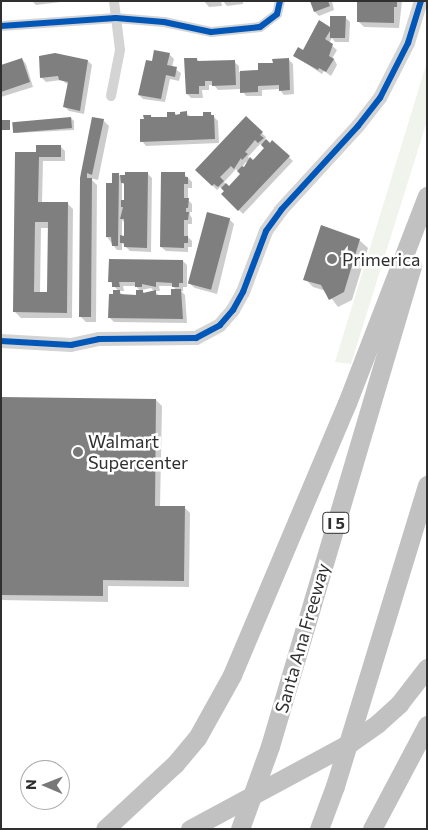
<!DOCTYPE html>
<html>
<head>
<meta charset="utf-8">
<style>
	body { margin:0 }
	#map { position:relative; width:428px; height:830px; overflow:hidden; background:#fff; font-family:Commissioner,sans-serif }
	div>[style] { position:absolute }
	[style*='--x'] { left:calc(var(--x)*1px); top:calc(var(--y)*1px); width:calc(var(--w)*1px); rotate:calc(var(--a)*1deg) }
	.green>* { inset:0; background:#f0f4ed }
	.shadow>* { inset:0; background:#0003 }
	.building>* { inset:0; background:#7f7f7f; transform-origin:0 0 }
	.minor>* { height:10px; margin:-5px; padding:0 5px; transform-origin:5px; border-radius:5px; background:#d4d4d4 }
	.tertiary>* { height:14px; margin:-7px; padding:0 7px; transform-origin:7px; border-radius:7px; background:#d4d4d4 }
	.motorway>* { height:19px; margin:-9.5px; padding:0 9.5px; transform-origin:9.5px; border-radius:9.5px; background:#c1c1c1 }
	.motorway-bridge>* { height:19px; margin:-9.5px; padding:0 9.5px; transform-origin:9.5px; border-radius:9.5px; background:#c1c1c1 }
	.cycleway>* { height:6px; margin:-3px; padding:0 3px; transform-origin:3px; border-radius:3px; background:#0057b8 }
	.dots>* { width:14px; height:14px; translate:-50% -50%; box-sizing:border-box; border:2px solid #fff; border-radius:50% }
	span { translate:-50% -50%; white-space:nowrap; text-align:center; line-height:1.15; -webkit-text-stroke:5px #fff; paint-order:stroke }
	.shield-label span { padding:1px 4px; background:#fff; border:1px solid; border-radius:4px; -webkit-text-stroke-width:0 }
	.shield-label { font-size:16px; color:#2f2f2f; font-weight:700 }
	.poi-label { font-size:18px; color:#2f2f2f }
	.left { translate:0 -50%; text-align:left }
	.street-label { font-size:18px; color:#2f2f2f }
	.frame { position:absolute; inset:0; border:2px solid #2f2f2f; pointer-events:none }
	.north { position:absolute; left:20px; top:760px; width:50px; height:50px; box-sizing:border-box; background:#fff; border:1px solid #acacac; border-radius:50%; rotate:271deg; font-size:14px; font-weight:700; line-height:20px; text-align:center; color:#2f2f2f }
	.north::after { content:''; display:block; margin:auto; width:18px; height:22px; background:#787878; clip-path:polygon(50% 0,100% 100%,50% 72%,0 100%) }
</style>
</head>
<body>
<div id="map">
	<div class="green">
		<div style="clip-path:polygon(427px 62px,427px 121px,351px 364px,335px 362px)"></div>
	</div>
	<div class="shadow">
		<div style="clip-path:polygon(32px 1px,69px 1px,36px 5px)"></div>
		<div style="clip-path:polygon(204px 1px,221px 1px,222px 6px,209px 7px)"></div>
		<div style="clip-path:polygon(223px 1px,243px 1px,243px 4px,227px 6px)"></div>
		<div style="clip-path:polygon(312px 1px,332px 1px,334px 10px,319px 16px,315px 12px)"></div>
		<div style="clip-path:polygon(358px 1px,402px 1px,399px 28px,364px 27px,358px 21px)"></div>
		<div style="clip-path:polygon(345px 17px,350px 22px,349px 42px,335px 42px,332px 38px,329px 43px,337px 50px,333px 57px,337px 65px,331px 76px,324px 71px,322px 74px,295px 56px,304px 52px)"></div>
		<div style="clip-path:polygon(169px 54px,174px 59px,172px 67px,181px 73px,179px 81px,170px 79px,165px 102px,143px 99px,139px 95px,153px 63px)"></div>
		<div style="clip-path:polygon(22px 59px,26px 64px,33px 87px,1px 97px,1px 66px)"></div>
		<div style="clip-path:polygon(197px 59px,201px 63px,234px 62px,239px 66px,239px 72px,259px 71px,289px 60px,293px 64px,294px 94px,284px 95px,279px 89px,262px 90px,262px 96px,246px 96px,241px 89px,218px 90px,214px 85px,209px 85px,209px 90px,202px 90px,203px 98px,191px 98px,187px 94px)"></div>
		<div style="clip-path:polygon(88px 61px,92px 65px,84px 114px,69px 111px,65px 107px,69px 85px,61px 80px,46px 82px,41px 77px)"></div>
		<div style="clip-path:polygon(175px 113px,177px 116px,186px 113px,191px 117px,204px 117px,210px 113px,218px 121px,219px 143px,146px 146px,142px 141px,145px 120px,151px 116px,153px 119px,168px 118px)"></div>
		<div style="clip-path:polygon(71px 118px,74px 121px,74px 130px,16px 133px,13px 130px)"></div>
		<div style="clip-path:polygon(evenodd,246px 118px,266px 137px,265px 140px,270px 144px,272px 141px,293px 161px,243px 214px,223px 194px,225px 192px,220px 187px,217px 190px,197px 170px,246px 118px,260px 144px,266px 148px,253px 162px,248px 157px,260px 144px,246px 118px,246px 162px,248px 163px,244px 169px,242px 167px,246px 162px,246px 118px,236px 169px,241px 174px,229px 187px,224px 182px,236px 169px)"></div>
		<div style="clip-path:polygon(103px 120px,109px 126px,98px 180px,90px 178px,97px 185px,96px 322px,86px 322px,80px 316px,81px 179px)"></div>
		<div style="clip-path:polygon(evenodd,60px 146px,65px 151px,65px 161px,43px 161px,42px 203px,67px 203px,73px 209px,72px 318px,21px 318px,15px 312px,37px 154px,60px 146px,41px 228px,49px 228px,48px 294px,40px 293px,41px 228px)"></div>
		<div style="clip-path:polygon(evenodd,148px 174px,152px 178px,151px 252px,130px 251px,122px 243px,122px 250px,117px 250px,107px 237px,113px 184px,118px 175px,126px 177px,148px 174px,122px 183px,126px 186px,126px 201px,122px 201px,122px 183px,148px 174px,122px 220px,125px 223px,125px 237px,122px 237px,122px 220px)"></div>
		<div style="clip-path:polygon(184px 174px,192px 182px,192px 188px,188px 188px,188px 200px,192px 204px,192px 212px,190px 212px,190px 215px,192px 218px,192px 224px,188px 224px,188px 237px,192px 241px,192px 247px,188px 247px,188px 252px,166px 251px,161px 247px)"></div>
		<div style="clip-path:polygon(208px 214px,230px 220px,234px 224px,217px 294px,195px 288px,190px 284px)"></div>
		<div style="clip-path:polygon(359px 240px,368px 248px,352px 300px,338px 307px,326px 291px,313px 287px,305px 279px)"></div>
		<div style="clip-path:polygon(evenodd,183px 261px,187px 265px,187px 287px,183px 287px,183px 291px,181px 291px,185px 295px,187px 323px,114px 322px,109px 317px,119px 292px,110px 281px,183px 261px,123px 286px,136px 286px,141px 292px,137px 296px,124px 296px,119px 291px,124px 291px,123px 286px,183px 261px,159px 286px,173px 286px,177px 291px,172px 296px,160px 296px,154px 291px,160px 291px,159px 286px,183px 261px,151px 288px,155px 292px,145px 294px,142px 290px,151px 288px)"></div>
		<div style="clip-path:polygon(1px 398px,156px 400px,162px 406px,160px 507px,184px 507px,190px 513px,189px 587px,108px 586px,108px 602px,1px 600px)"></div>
	</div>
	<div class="building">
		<div style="clip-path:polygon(310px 1px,328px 1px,330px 6px,314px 12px)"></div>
		<div style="clip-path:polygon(357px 1px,397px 1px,397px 7px,394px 7px,394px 23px,357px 22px)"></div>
		<div style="clip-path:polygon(330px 16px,346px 16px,345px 38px,330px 38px,330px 31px,325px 39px,333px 44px,329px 56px,334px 59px,326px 72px,319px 68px,318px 70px,293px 56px,298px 47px,303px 50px,319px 20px,330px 27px)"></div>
		<div style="clip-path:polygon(154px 50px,170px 53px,167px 65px,177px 67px,175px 77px,166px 75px,161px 99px,138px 95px,146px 60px,152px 61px)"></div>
		<div style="clip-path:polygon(55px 53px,88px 60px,80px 111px,63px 107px,68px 82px,59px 80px,58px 76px,40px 78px,39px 56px)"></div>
		<div style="clip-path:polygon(22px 58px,30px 82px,1px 92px,1px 65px)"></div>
		<div style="clip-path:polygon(184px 58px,197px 58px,197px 61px,235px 60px,236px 85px,212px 86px,212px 81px,205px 81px,205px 86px,199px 86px,199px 94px,186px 94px)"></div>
		<div style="clip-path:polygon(289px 58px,290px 90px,279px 91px,279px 85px,258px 86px,258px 92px,240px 93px,240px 71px,258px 70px,258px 63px,273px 63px,272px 59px)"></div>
		<div style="clip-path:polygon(187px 111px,187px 116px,203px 116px,203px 112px,211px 112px,211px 115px,214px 115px,215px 139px,140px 142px,140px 119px,144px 119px,143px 115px,151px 115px,151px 117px,167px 117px,167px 112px,175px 112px,175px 115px,180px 114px,180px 112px)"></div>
		<div style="clip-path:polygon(246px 116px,263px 132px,260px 135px,264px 138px,258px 143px,255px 140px,245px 152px,248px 154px,242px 160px,241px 158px,234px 169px,231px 166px,220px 177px,224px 181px,218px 187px,214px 184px,212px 186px,195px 170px)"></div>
		<div style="left:71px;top:117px;width:11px;height:59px;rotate:85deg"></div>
		<div style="clip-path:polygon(92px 117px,104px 119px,92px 175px,87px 173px,87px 178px,92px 178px,91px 317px,79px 317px,80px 178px)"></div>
		<div style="left:1px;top:120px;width:9px;height:10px"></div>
		<div style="clip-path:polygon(266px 139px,270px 143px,272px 140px,290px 156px,238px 211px,221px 194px,224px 191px,221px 188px,226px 183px,229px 186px,240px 174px,237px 171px,242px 166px,244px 167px,250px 157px,253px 160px,264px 148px,261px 145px)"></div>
		<div style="clip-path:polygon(evenodd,36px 145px,61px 145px,61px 157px,39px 157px,38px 202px,68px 202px,67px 313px,13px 312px,15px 152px,36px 152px,36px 145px,35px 222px,48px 222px,47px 292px,34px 292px,35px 222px)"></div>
		<div style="clip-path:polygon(125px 172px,148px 172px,147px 248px,124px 247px,124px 243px,120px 243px,120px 235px,124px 236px,124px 219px,120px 219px,123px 207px,121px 207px,121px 200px,124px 200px,124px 183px,121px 183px,120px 175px,125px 175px)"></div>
		<div style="clip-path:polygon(161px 172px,185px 172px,185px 177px,188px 177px,188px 184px,184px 184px,184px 198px,189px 198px,188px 208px,186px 208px,186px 212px,189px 212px,188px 220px,184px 220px,184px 236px,188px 236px,188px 243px,184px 243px,184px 248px,160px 247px)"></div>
		<div style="clip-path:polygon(112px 173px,119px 173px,118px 246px,112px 246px,111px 237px,106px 237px,106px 183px,112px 183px)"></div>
		<div style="left:207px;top:212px;width:24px;height:74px;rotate:15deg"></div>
		<div style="clip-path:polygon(321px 225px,360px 239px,344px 292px,329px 300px,321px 285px,303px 280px)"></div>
		<div style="clip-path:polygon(109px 259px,183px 260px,183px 283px,179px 283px,179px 287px,172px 287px,172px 283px,156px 282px,156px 287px,142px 284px,142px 287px,135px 287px,135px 282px,119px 282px,120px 287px,112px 287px,112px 282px,108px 282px)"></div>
		<div style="clip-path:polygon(171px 289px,181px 289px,183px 319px,108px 318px,109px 294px,113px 294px,113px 290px,120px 290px,120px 294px,136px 295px,136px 290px,143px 290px,143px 293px,156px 290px,156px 295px,171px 295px)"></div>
		<div style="clip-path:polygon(1px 397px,156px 399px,155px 506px,185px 506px,184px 581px,103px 580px,103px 596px,1px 595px)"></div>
	</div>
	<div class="minor">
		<div style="--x:1;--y:26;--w:115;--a:-4"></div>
		<div style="--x:116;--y:18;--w:48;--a:4.8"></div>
		<div style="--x:164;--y:22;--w:48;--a:12"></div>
		<div style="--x:211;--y:32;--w:49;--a:-5.8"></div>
		<div style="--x:260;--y:27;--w:21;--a:-37"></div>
		<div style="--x:277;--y:14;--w:13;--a:-77"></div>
		<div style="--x:111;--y:96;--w:47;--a:-78.9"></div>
		<div style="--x:120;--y:50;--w:49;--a:-97"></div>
	</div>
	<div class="tertiary">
		<div style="--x:1;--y:341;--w:70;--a:3.3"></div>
		<div style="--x:71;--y:345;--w:29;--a:-12"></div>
		<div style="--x:99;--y:339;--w:97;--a:-0.6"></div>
		<div style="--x:196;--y:338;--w:27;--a:-28"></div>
		<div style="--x:220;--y:325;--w:20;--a:-49"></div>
		<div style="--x:233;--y:310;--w:21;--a:-61"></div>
		<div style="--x:243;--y:292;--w:65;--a:-69.3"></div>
		<div style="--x:266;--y:231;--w:26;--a:-54"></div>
		<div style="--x:281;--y:210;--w:114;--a:-47.5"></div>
		<div style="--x:358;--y:126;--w:36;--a:-52"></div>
		<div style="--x:380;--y:98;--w:62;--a:-63"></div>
		<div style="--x:408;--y:43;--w:44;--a:-72.8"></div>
	</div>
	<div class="motorway">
		<div style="--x:105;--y:829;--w:96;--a:-42.9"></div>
		<div style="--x:175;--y:764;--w:34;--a:-50"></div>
		<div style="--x:197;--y:738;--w:72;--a:-60.9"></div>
		<div style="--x:232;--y:675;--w:295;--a:-67.1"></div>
		<div style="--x:347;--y:403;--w:222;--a:-68.9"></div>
		<div style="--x:240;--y:829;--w:88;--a:-70.1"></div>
		<div style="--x:270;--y:746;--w:501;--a:-73.52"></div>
		<div style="--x:319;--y:829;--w:46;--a:-69.6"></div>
		<div style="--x:335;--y:786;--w:315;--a:-73"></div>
		<div style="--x:372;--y:829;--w:118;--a:-62.1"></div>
	</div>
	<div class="motorway-bridge">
		<div style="--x:190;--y:829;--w:182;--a:-28.3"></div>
		<div style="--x:350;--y:743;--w:33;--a:-35"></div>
		<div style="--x:377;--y:724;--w:30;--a:-42"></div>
		<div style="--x:399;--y:704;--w:46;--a:-52.1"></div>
	</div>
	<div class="cycleway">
		<div style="--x:1;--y:26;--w:115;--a:-4"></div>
		<div style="--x:116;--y:18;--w:48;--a:4.8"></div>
		<div style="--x:164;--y:22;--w:48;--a:12"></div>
		<div style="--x:211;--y:32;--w:49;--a:-5.8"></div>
		<div style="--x:260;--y:27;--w:21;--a:-37"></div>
		<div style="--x:277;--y:14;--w:13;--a:-77"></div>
		<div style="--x:1;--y:341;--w:70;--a:3.3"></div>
		<div style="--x:71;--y:345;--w:29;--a:-12"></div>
		<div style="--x:99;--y:339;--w:97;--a:-0.6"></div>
		<div style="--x:196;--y:338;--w:27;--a:-28"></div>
		<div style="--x:220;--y:325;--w:20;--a:-49"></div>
		<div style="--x:233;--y:310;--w:21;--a:-61"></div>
		<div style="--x:243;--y:292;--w:65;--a:-69.3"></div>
		<div style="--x:266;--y:231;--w:26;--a:-54"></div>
		<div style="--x:281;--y:210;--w:114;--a:-47.5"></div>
		<div style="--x:358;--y:126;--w:36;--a:-52"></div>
		<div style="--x:380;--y:98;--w:62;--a:-63"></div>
		<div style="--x:408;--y:43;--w:44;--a:-72.8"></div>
	</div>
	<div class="dots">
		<div style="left:332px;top:259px;background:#787878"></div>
		<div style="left:78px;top:452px;background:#787878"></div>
	</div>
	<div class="shield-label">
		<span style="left:336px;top:523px">I 5</span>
	</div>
	<div class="poi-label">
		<span class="left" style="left:342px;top:259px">Primerica</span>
		<span class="left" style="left:88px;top:452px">Walmart<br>Supercenter</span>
	</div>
	<div class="street-label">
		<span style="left:302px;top:638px;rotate:-74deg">Santa Ana Freeway</span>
	</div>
	<div class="frame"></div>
	<div class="north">N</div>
</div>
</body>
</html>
